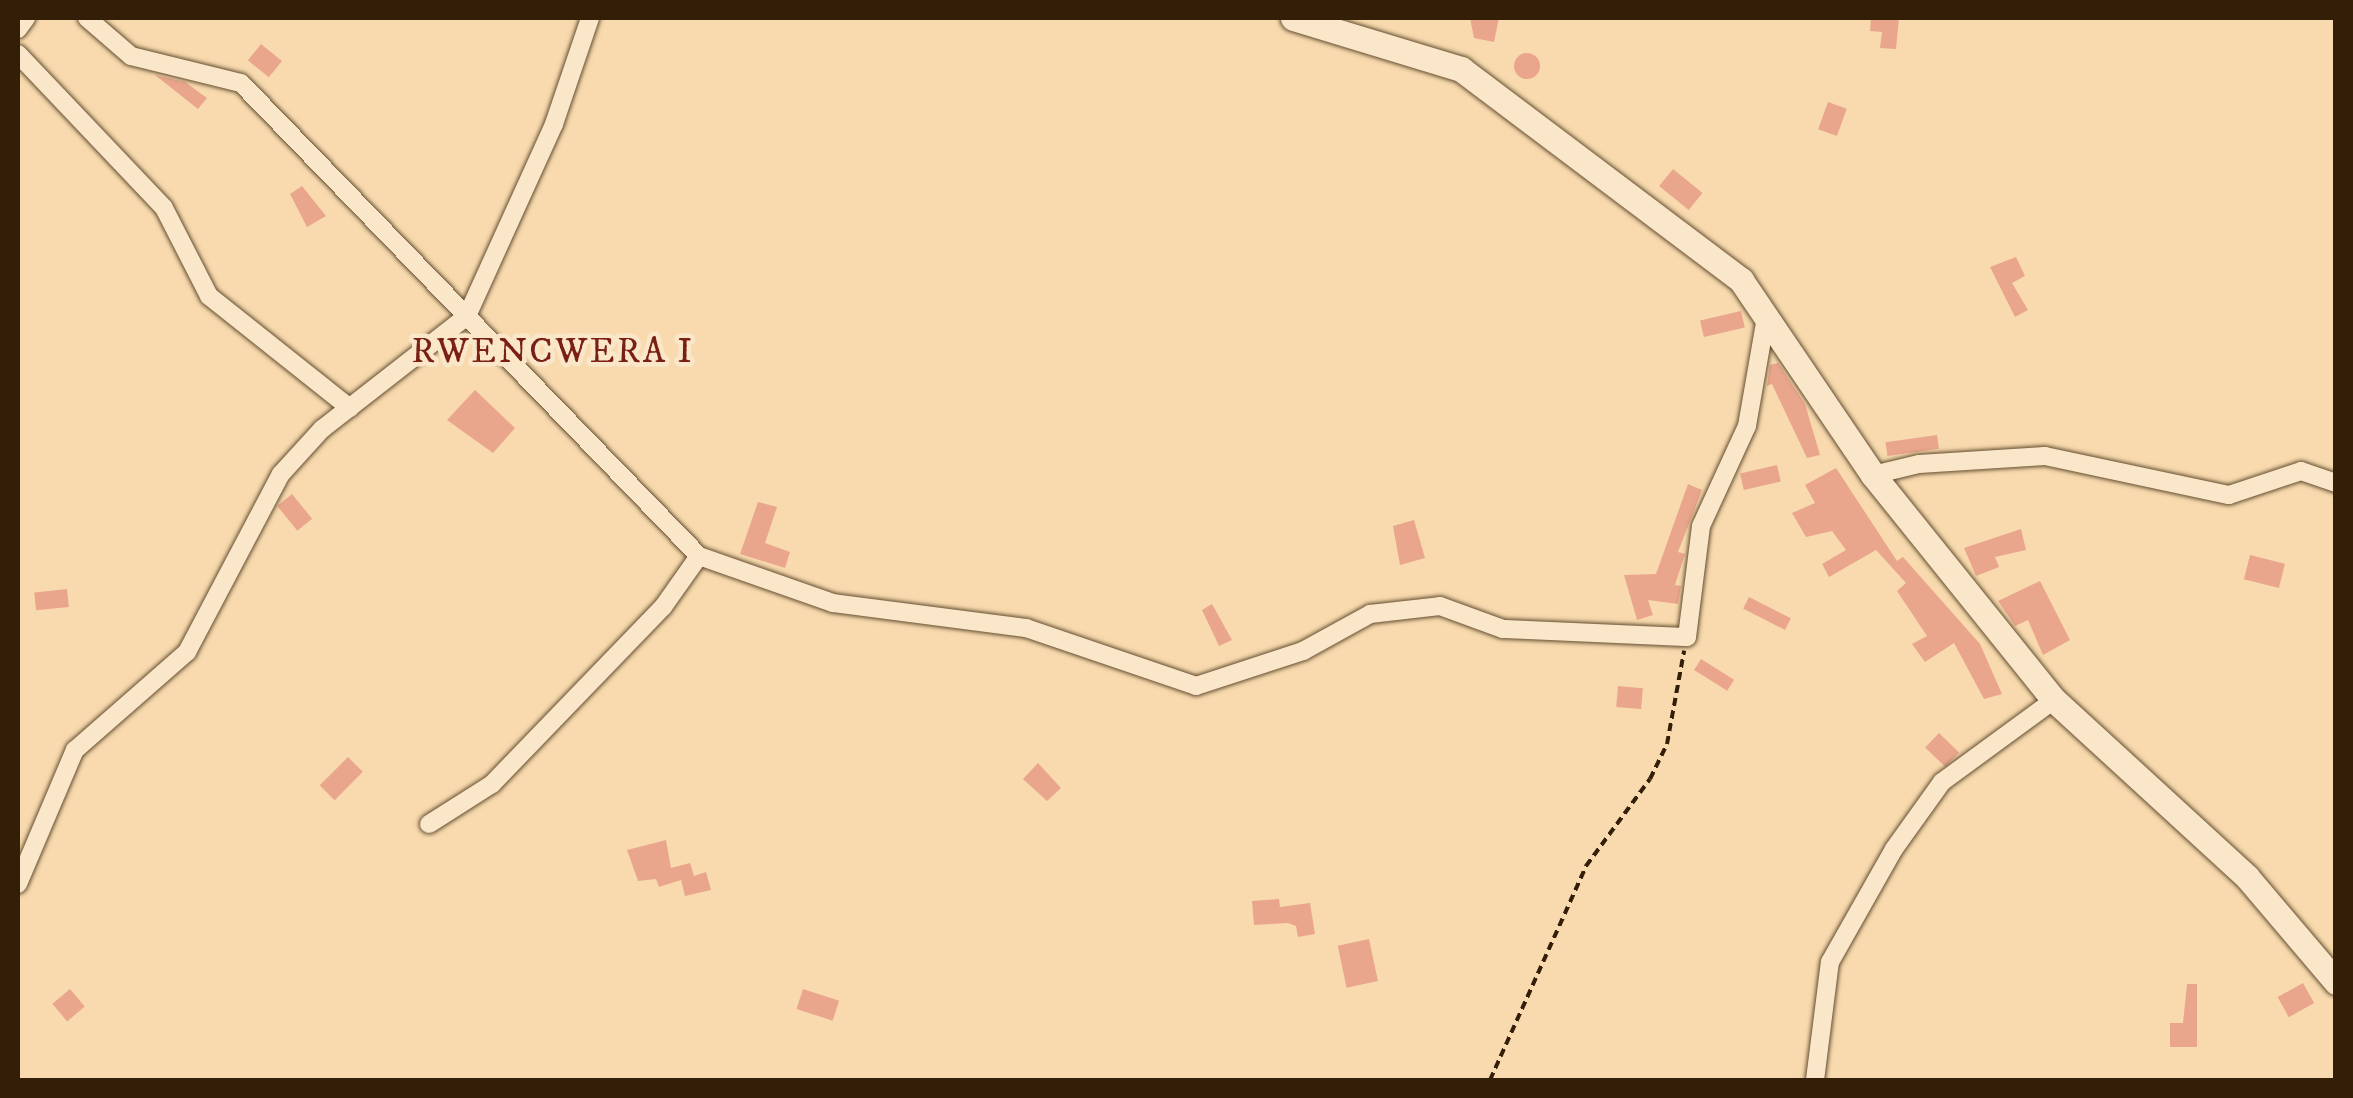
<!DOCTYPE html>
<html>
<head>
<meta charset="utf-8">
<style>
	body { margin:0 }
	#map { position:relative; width:2353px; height:1098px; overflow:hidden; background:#f8daae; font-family:"IM FELL DW Pica",serif }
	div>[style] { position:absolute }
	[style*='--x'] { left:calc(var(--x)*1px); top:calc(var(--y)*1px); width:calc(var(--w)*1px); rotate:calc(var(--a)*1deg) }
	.building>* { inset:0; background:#eaa68d; transform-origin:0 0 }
	.round { border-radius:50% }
	.path>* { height:4px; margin-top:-2px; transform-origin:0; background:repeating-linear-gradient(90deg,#331f07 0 8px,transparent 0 13px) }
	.roads { filter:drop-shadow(0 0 2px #644e31) drop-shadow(0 0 2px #644e31) }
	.street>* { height:18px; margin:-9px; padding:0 9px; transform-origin:9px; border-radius:9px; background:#fae7ca }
	.secondary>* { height:25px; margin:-12.5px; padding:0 12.5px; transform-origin:12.5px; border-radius:12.5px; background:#fae7ca }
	span { translate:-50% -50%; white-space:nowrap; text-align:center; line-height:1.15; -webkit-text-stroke:9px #fae7ca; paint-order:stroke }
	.quarter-label { font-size:35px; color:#7a1f14; letter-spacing:2.5px }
	.frame { position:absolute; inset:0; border:20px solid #331f07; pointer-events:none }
</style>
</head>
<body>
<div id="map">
	<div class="building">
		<div style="clip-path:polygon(1470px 18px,1499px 18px,1494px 42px,1474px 38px)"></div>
		<div style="clip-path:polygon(1871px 18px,1899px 18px,1896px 49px,1880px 48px,1882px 32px,1870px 31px)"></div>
		<div style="left:261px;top:44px;width:27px;height:21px;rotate:39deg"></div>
		<div class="round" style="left:1514px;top:53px;width:26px;height:26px"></div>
		<div style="clip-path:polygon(155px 75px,185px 82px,207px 98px,198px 109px)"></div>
		<div style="left:1828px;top:102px;width:20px;height:29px;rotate:20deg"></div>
		<div style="left:1673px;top:169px;width:38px;height:22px;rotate:39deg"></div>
		<div style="clip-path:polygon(302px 186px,326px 216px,307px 227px,290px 194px)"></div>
		<div style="clip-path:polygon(2016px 257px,2025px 276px,2012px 283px,2028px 310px,2015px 317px,1990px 267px)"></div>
		<div style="left:1741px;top:311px;width:17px;height:42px;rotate:77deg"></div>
		<div style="clip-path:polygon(1778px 363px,1805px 404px,1820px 455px,1807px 458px,1772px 384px,1767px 386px,1770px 365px)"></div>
		<div style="clip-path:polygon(475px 390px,515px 428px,493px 453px,447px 420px)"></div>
		<div style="left:1937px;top:435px;width:14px;height:52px;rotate:82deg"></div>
		<div style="left:1777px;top:465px;width:17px;height:38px;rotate:77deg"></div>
		<div style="clip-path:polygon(1836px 468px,1897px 561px,1903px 557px,1980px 644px,2002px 694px,1984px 699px,1954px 643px,1925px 662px,1912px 644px,1927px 636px,1897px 591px,1906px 583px,1876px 550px,1829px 577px,1822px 564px,1846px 550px,1832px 531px,1806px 537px,1792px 513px,1815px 503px,1805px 485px)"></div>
		<div style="clip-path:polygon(1688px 484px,1702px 490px,1678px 552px,1685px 554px,1675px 585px,1681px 586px,1678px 604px,1648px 600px,1653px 615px,1637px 620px,1624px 575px,1656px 574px)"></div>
		<div style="left:292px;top:494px;width:32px;height:19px;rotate:51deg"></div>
		<div style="clip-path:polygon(758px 502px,777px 507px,765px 543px,790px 552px,785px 568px,740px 554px)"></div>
		<div style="clip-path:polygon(1414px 520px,1425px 558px,1400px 565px,1393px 526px)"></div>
		<div style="clip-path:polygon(2021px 529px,2026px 550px,1995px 557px,1999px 567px,1976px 576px,1964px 548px)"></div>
		<div style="left:2250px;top:555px;width:36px;height:25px;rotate:14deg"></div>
		<div style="clip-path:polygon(2040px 581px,2070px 640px,2043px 655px,2028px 620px,2015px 626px,1998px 601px)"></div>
		<div style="left:67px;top:589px;width:18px;height:33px;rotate:84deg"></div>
		<div style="left:1749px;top:597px;width:47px;height:13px;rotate:27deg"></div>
		<div style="clip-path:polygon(1212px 604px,1232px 640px,1219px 646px,1202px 610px)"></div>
		<div style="left:1701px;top:659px;width:39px;height:13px;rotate:32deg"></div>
		<div style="left:1618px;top:686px;width:25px;height:21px;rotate:5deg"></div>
		<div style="left:1939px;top:733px;width:28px;height:20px;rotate:44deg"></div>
		<div style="left:348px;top:757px;width:21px;height:40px;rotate:45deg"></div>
		<div style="clip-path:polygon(1038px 763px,1061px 788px,1047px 801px,1023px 779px)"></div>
		<div style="clip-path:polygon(666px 840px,671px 868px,690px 863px,694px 876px,706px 872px,711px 890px,685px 896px,681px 880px,659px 887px,656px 879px,638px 881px,627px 850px)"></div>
		<div style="clip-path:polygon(1279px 899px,1280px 907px,1310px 903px,1315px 934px,1298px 937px,1296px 926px,1288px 923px,1254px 925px,1252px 901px)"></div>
		<div style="left:1369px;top:939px;width:43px;height:32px;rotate:78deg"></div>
		<div style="left:2303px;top:983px;width:23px;height:29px;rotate:61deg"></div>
		<div style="clip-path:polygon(2187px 984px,2197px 984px,2197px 1047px,2170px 1047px,2170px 1023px,2183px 1023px)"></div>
		<div style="left:70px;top:989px;width:23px;height:23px;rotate:50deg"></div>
		<div style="left:803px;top:989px;width:38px;height:21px;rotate:18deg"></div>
	</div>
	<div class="path">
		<div style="--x:1490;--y:1080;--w:235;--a:-65.8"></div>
		<div style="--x:1586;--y:866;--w:108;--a:-53.7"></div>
		<div style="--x:1650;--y:779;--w:39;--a:-64"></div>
		<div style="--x:1667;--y:744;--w:95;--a:-79.6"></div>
	</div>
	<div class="roads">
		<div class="street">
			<div style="--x:87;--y:18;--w:58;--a:40.8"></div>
			<div style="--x:131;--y:56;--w:113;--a:13.8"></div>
			<div style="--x:241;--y:83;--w:658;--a:45.92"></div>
			<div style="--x:699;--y:556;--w:142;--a:19.3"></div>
			<div style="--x:833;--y:603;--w:195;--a:7.4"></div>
			<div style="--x:1026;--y:628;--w:180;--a:18.8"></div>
			<div style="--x:1196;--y:686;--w:113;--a:-18.1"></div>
			<div style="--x:1303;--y:651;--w:77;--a:-28.9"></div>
			<div style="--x:1370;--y:614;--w:70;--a:-6.5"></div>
			<div style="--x:1440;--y:606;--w:67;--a:20.1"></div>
			<div style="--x:1503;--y:629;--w:184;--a:2.5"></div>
			<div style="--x:1687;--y:637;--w:112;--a:-82.8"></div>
			<div style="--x:1701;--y:526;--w:110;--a:-65.3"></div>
			<div style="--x:1747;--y:426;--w:105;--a:-80.1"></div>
			<div style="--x:18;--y:29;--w:14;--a:-54"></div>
			<div style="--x:18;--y:54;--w:212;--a:46.5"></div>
			<div style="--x:164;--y:208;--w:99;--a:62.9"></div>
			<div style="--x:209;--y:296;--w:180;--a:38.5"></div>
			<div style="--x:1873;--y:475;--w:47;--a:-13.4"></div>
			<div style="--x:1919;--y:464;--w:126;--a:-3.6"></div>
			<div style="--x:2045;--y:456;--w:188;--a:12"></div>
			<div style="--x:2229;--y:495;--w:76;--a:-18.4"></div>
			<div style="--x:2301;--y:471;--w:37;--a:19"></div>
			<div style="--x:429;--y:824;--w:75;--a:-32.4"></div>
			<div style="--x:492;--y:784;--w:246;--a:-46"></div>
			<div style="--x:663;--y:607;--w:62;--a:-54.8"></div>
			<div style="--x:18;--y:884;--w:146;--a:-67"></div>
			<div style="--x:75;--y:750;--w:149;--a:-41.2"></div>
			<div style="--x:187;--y:652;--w:201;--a:-62.2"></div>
			<div style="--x:281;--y:474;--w:61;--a:-47.7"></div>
			<div style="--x:322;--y:429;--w:184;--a:-37.9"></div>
			<div style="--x:467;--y:316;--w:211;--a:-65.6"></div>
			<div style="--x:554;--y:124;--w:112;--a:-71.2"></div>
			<div style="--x:1815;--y:1080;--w:119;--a:-82.8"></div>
			<div style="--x:1830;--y:962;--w:130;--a:-60.5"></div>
			<div style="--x:1894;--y:849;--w:82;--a:-54.4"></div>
			<div style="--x:1942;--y:782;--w:139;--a:-36.2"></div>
		</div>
		<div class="secondary">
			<div style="--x:1293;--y:18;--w:176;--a:16.9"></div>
			<div style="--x:1461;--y:69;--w:351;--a:37"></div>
			<div style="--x:1741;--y:280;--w:235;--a:55.9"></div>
			<div style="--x:1873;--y:475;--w:289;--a:51.2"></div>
			<div style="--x:2054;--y:700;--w:262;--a:42.5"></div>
			<div style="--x:2247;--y:877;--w:138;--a:49.7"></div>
		</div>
	</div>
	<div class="quarter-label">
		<span style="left:553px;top:352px">RWENCWERA I</span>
	</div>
	<div class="frame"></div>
</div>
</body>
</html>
